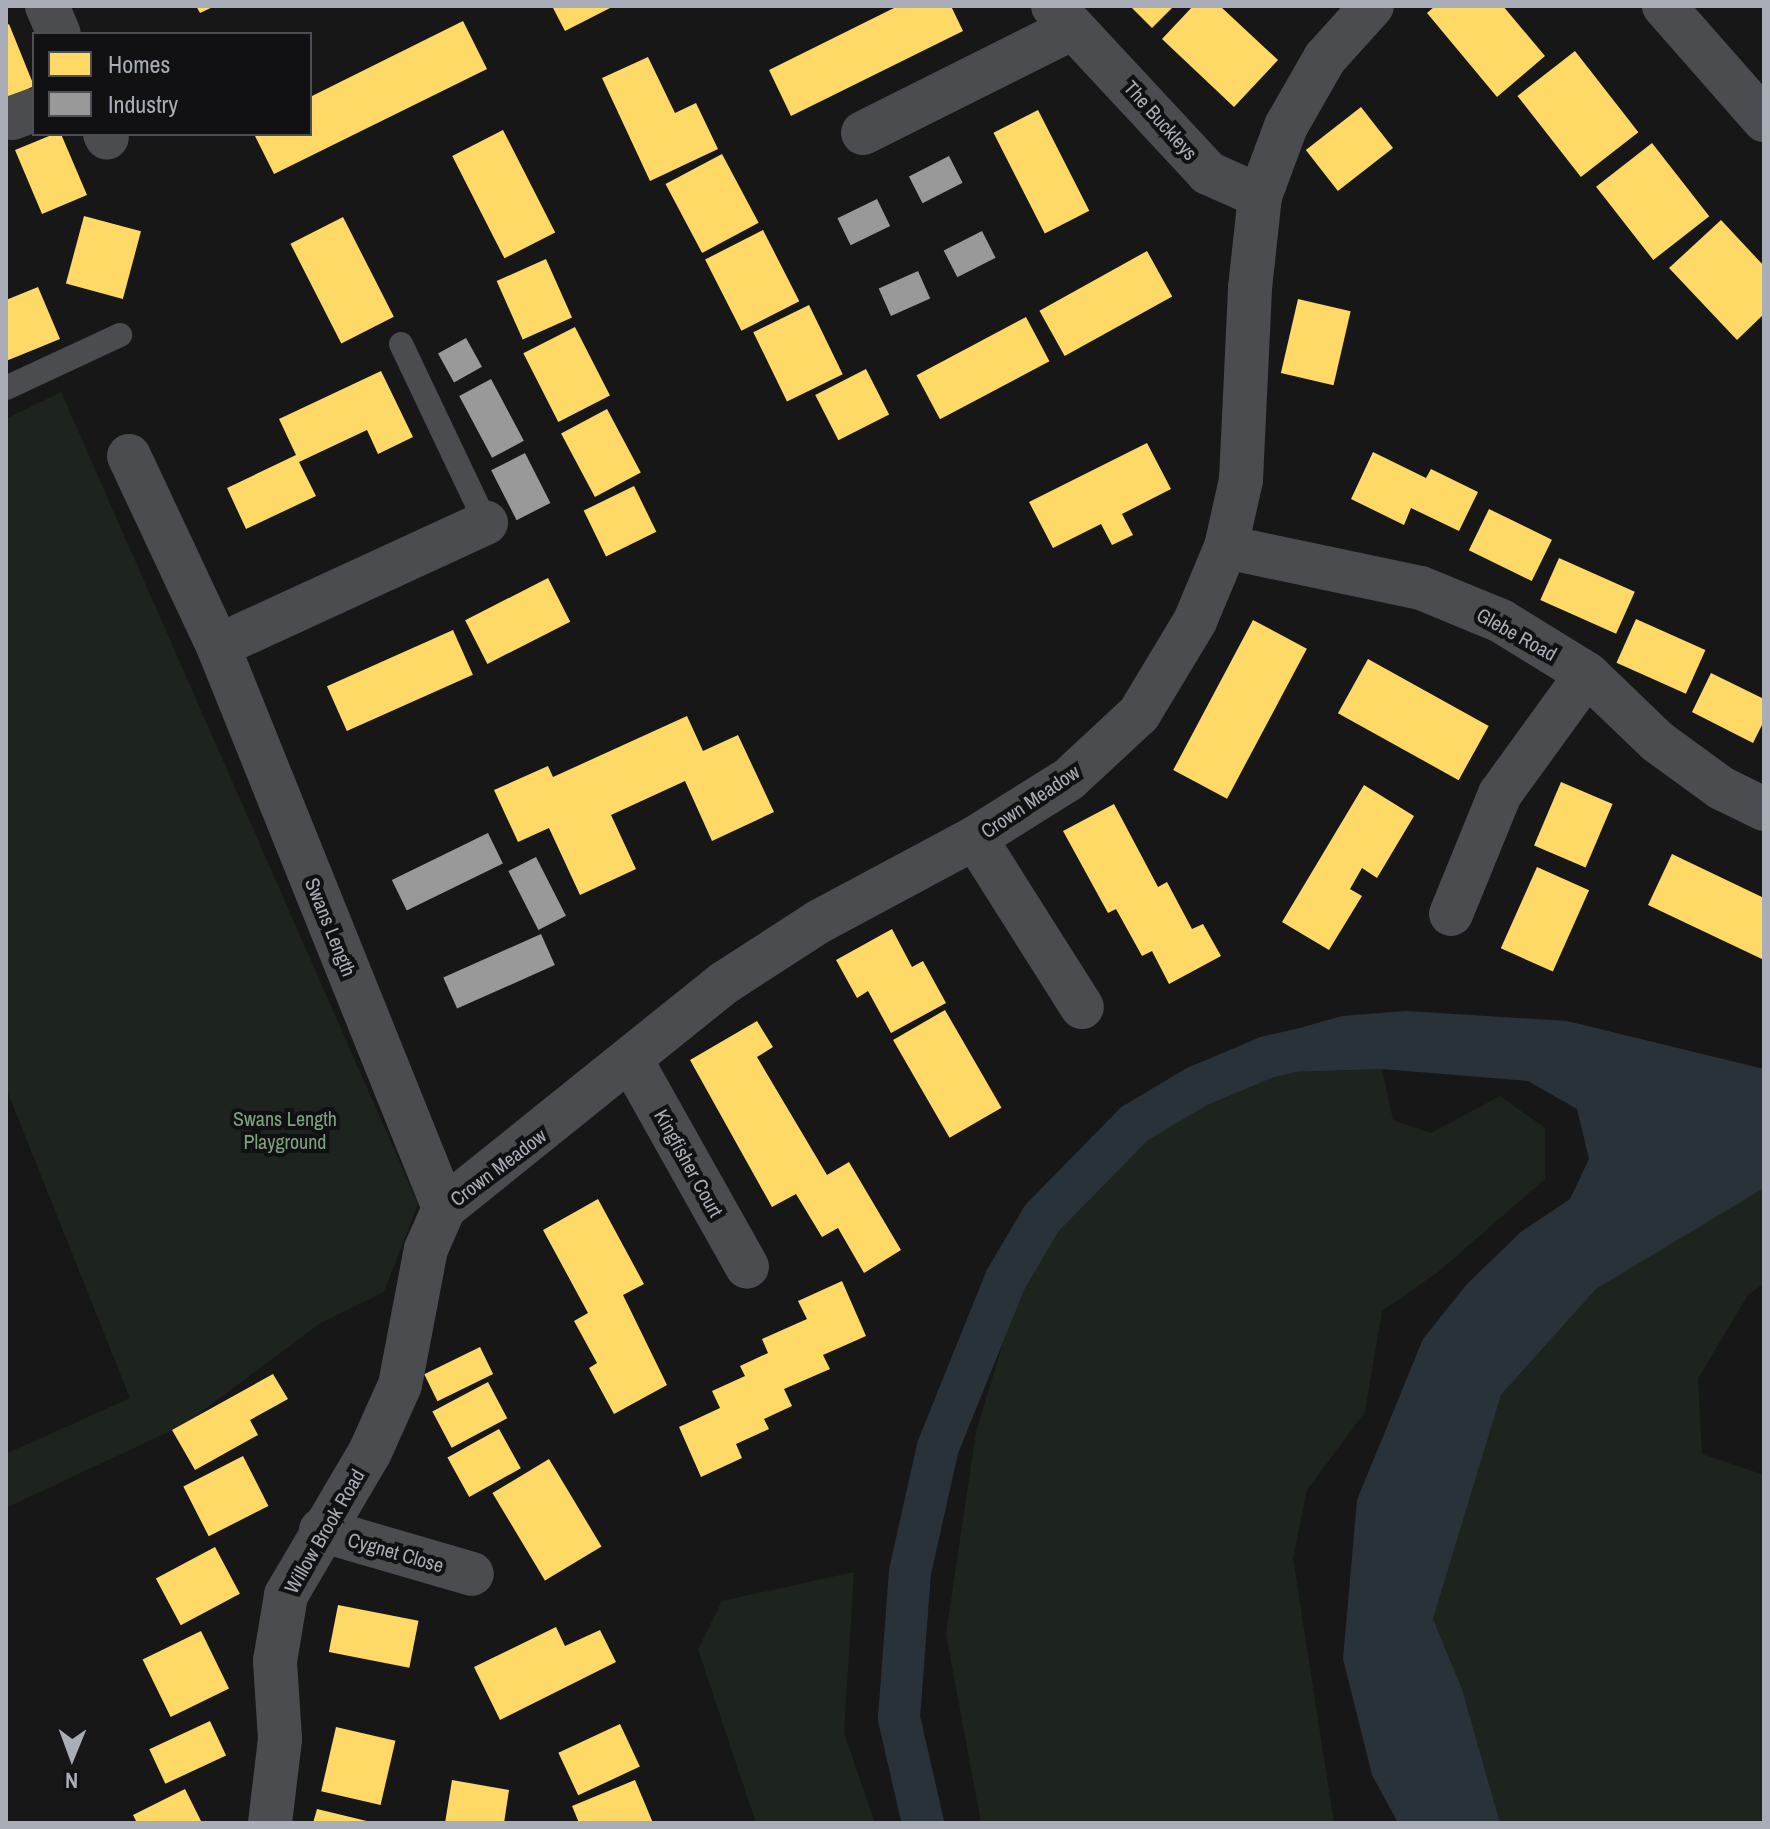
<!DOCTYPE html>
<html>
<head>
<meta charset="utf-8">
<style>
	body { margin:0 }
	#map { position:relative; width:1770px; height:1829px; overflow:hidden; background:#171717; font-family:"Archivo Narrow",sans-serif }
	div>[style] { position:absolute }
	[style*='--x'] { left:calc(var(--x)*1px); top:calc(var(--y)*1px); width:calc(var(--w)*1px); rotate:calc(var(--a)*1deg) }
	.green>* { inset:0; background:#1d241e }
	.water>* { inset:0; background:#2a3239 }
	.homes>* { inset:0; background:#ffd966; transform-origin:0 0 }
	.industry>* { inset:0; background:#999; transform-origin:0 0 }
	.canal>* { height:42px; margin:-21px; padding:0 21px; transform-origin:21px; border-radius:21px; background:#2a3239 }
	.service>* { height:24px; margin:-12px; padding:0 12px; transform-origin:12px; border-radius:12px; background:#4b4c50 }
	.minor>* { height:44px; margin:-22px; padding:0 22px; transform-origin:22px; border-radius:22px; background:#4b4c50 }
	.tertiary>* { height:44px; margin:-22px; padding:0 22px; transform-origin:22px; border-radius:22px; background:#4b4c50 }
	span { translate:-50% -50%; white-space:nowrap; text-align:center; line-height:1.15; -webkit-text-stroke:8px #111113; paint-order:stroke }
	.street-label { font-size:20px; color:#a8adb8 }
	.park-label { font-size:20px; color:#7fa381 }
	.frame { position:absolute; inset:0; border:8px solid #a8adb8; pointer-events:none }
	.legend { position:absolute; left:32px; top:32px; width:280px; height:104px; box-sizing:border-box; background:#111113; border:2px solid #4d4f55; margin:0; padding:10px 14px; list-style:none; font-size:24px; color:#a8adb8 }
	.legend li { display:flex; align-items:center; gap:16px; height:40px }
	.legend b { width:40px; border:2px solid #4d4f55 }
	.north { position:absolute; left:32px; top:1717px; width:80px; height:80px; -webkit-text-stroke:6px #111113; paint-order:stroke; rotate:181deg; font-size:22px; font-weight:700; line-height:32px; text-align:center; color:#a8adb8 }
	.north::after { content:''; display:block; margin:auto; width:28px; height:36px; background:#a8adb8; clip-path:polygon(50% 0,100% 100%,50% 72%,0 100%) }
</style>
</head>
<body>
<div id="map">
	<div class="green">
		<div style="clip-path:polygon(61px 392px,418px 1204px,384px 1292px,319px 1324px,185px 1424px,6px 1508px,6px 1454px,130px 1398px,6px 1088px,6px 419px)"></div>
		<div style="clip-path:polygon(1382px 1069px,1393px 1120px,1431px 1133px,1500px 1096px,1545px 1128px,1545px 1179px,1438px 1272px,1382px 1311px,1365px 1412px,1307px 1490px,1293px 1558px,1334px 1823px,981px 1823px,946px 1634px,976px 1432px,1021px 1284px,1081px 1197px,1187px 1108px,1288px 1072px)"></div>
		<div style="clip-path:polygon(1764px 1188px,1764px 1283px,1747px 1296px,1698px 1379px,1702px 1454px,1764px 1475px,1764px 1823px,1500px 1823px,1462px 1689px,1433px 1619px,1501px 1395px,1596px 1289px)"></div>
		<div style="clip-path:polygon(854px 1572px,844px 1733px,875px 1823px,756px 1823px,698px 1649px,722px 1601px)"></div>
	</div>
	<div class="water">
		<div style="clip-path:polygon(1406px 1011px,1567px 1021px,1764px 1069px,1764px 1188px,1596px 1289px,1501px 1395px,1433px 1619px,1462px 1689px,1500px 1823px,1398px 1823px,1372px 1775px,1343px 1659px,1357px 1500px,1423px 1339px,1467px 1284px,1522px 1231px,1570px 1199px,1589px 1159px,1577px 1109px,1528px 1081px,1382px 1069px,1288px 1072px,1254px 1041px,1342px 1016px)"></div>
	</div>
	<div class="homes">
		<div style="clip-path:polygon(196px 6px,215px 6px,200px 13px)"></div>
		<div style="clip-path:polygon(552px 6px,614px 6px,565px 31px)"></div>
		<div style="clip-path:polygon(898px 6px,951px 6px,963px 31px,791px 116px,769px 70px)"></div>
		<div style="clip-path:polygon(1130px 6px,1174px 6px,1152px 28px)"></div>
		<div style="clip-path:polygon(1193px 6px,1220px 6px,1278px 60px,1234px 107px,1162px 39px)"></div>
		<div style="clip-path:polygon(1435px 6px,1503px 6px,1545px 56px,1497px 97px,1427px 13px)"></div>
		<div style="clip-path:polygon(463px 21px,487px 69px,274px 174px,254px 134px,310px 134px,310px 97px)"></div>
		<div style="clip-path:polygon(9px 24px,34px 86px,6px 99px,6px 26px)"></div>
		<div style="left:1575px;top:51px;width:103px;height:73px;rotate:52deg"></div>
		<div style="clip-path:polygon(648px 57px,675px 113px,696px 103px,718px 149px,650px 181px,602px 78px)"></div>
		<div style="left:1361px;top:107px;width:52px;height:70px;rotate:52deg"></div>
		<div style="left:1038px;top:110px;width:113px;height:50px;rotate:63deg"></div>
		<div style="left:503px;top:130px;width:115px;height:57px;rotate:63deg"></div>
		<div style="clip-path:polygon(54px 134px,61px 134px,87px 195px,42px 214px,15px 150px)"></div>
		<div style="left:1652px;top:143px;width:93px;height:71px;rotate:52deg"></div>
		<div style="left:722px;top:154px;width:78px;height:64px;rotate:62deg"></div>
		<div style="left:84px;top:216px;width:59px;height:70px;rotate:15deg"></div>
		<div style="left:343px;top:217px;width:112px;height:59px;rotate:63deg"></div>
		<div style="clip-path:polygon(1721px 220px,1764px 266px,1764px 314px,1737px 340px,1669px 268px)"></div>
		<div style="left:763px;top:230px;width:80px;height:65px;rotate:63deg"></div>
		<div style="left:1147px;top:251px;width:52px;height:123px;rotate:61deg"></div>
		<div style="left:546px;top:259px;width:64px;height:54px;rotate:66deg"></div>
		<div style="clip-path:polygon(38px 287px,60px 339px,6px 361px,6px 300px)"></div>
		<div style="left:1298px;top:299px;width:54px;height:76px;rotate:13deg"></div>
		<div style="left:809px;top:305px;width:77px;height:62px;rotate:64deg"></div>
		<div style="left:1026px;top:317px;width:50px;height:124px;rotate:62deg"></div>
		<div style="left:575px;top:327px;width:77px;height:58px;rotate:63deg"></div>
		<div style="left:866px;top:369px;width:51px;height:57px;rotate:63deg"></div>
		<div style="clip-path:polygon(381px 371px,413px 437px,378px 454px,367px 430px,299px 462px,316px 496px,246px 529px,227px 488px,296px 455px,279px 419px)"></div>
		<div style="left:607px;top:409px;width:72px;height:52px;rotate:62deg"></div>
		<div style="clip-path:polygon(1147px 443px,1171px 489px,1122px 514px,1133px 535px,1112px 545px,1101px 524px,1053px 548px,1029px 502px)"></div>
		<div style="clip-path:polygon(1373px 452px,1426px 478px,1431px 469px,1478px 492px,1459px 531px,1411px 508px,1404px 525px,1351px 499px)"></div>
		<div style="left:634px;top:486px;width:51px;height:56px;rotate:64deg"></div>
		<div style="left:1489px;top:509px;width:70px;height:46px;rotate:26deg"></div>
		<div style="left:1559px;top:558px;width:83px;height:46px;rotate:24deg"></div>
		<div style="left:548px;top:578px;width:49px;height:93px;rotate:63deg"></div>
		<div style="left:1636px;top:619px;width:76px;height:48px;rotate:24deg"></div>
		<div style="left:1253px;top:620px;width:61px;height:170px;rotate:28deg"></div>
		<div style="left:453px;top:630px;width:49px;height:138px;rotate:66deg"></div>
		<div style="left:1368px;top:659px;width:138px;height:62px;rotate:29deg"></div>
		<div style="clip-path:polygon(1711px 673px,1764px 699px,1764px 721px,1753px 743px,1692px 712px)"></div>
		<div style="clip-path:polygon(687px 716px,703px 751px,738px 735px,774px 812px,712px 841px,685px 781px,611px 815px,636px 869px,580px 895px,549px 828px,518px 842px,494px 790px,548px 766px,553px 777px)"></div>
		<div style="left:1561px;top:782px;width:56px;height:69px;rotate:23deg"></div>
		<div style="clip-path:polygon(1364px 785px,1414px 816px,1377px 878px,1362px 868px,1350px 889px,1362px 896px,1329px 950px,1282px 922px)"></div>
		<div style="clip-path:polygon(1114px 804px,1158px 887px,1167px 882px,1192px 929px,1203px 924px,1221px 956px,1169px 984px,1152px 951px,1142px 956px,1116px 909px,1108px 913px,1063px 831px)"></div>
		<div style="clip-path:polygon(1672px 854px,1764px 898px,1764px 960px,1648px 905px)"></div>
		<div style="left:1537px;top:867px;width:57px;height:89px;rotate:24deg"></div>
		<div style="clip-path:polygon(892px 929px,912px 967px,923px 961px,946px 1003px,891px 1033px,868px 991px,857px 998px,836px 960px)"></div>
		<div style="left:945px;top:1010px;width:113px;height:60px;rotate:60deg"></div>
		<div style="clip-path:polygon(757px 1021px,773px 1047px,757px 1057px,827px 1175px,849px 1162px,901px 1250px,864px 1273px,838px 1228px,822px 1237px,796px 1194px,772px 1207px,690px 1060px)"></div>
		<div style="clip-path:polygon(598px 1199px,644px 1284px,623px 1295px,667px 1385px,614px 1414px,589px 1368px,597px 1363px,574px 1321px,588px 1313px,543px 1230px)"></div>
		<div style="clip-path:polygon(842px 1281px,866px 1336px,823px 1355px,830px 1369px,784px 1389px,792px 1406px,764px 1419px,769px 1429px,736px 1444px,742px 1458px,701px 1477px,679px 1427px,720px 1408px,712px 1391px,745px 1376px,740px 1366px,768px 1353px,762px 1339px,807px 1319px,798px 1301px)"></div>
		<div style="left:480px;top:1347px;width:30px;height:62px;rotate:64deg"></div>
		<div style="clip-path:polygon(273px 1374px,288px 1399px,250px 1420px,258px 1435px,195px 1470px,172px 1430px)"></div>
		<div style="left:488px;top:1382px;width:41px;height:63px;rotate:62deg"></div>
		<div style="left:499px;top:1429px;width:45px;height:59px;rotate:61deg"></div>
		<div style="left:243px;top:1456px;width:56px;height:67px;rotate:63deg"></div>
		<div style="left:549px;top:1459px;width:102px;height:66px;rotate:59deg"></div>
		<div style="left:215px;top:1547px;width:53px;height:67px;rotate:62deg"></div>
		<div style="left:338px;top:1605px;width:82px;height:48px;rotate:11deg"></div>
		<div style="clip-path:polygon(556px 1627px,565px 1646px,600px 1630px,616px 1662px,500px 1720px,474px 1667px)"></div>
		<div style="left:201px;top:1631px;width:64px;height:65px;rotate:64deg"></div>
		<div style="left:210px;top:1721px;width:38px;height:67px;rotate:65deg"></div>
		<div style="left:620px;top:1724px;width:47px;height:68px;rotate:65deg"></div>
		<div style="left:336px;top:1727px;width:61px;height:66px;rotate:13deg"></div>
		<div style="clip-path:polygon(452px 1780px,509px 1790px,504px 1823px,445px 1823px)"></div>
		<div style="clip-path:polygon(635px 1780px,653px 1823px,579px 1823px,572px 1806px)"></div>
		<div style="clip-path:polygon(185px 1789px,202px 1823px,137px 1823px,133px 1815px)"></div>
		<div style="clip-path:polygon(317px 1809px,371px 1822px,370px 1823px,313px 1823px)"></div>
	</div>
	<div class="industry">
		<div style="left:949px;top:156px;width:30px;height:45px;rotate:63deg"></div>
		<div style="left:877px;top:199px;width:30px;height:44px;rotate:64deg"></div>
		<div style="left:982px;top:231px;width:30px;height:43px;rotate:63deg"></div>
		<div style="left:918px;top:271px;width:30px;height:43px;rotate:66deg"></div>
		<div style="left:466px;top:338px;width:33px;height:32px;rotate:61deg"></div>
		<div style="left:491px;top:379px;width:70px;height:36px;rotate:62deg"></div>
		<div style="left:525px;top:453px;width:56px;height:38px;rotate:63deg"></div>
		<div style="left:488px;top:833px;width:34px;height:107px;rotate:64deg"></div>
		<div style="left:536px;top:857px;width:66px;height:31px;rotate:63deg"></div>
		<div style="left:541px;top:934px;width:34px;height:107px;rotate:66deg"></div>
	</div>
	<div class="canal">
		<div style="--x:923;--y:1823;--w:108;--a:-102.9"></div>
		<div style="--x:899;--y:1718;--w:146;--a:-85.7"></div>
		<div style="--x:910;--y:1572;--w:128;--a:-77.4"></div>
		<div style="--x:938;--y:1447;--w:181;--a:-68"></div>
		<div style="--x:1006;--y:1279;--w:71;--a:-59.5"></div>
		<div style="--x:1042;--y:1218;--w:132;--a:-45.6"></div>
		<div style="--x:1134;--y:1124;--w:72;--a:-30.8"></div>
		<div style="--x:1196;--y:1087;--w:77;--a:-22.9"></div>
		<div style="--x:1267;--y:1057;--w:59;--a:-12.6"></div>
	</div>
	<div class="service">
		<div style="--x:401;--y:344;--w:198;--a:64.6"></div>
		<div style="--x:6;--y:388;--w:126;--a:-24.9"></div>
	</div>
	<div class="minor">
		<div style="--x:47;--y:6;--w:30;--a:67"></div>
		<div style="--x:1053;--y:6;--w:228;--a:47.1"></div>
		<div style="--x:1208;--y:173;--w:57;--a:23.9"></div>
		<div style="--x:12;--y:118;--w:23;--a:-20"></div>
		<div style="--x:863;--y:133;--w:235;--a:-26.6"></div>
		<div style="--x:105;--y:134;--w:4;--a:63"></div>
		<div style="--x:129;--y:456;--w:210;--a:64.9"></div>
		<div style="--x:218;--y:646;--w:606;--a:68.09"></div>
		<div style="--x:1226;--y:547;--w:199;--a:11.9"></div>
		<div style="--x:1421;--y:588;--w:87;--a:22.4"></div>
		<div style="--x:1501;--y:621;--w:101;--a:31.6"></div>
		<div style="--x:1587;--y:674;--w:98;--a:43.8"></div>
		<div style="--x:1658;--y:742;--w:78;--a:36.1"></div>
		<div style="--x:1721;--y:788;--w:48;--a:26"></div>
		<div style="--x:218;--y:646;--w:295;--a:-24.7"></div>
		<div style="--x:975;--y:838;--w:200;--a:57.7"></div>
		<div style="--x:1451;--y:914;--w:130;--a:-67.8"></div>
		<div style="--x:1500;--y:794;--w:148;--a:-54.1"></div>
		<div style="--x:631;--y:1060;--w:237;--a:60.7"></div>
		<div style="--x:321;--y:1530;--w:157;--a:16.2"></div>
		<div style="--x:270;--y:1823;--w:85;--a:-83.2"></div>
		<div style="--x:280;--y:1739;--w:78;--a:-93.7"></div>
		<div style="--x:275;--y:1661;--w:67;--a:-80.5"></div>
		<div style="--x:286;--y:1595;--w:166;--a:-59.6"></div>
		<div style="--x:370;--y:1452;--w:73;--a:-65.9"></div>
		<div style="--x:400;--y:1385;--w:138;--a:-79.2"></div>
		<div style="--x:426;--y:1249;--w:45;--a:-66.3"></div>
		<div style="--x:444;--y:1208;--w:359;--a:-38.8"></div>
		<div style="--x:724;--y:983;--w:114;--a:-32.9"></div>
		<div style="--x:820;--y:921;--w:176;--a:-28.2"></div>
		<div style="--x:975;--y:838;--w:111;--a:-32.1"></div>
		<div style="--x:1069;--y:779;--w:96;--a:-42.9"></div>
		<div style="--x:1139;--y:714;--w:109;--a:-58.9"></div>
		<div style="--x:1195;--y:621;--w:80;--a:-67.3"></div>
		<div style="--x:1226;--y:547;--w:69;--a:-77.4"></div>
		<div style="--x:1241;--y:480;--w:192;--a:-87.3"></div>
		<div style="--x:1250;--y:288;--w:93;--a:-83.8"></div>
		<div style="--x:1260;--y:196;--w:75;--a:-69.6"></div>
		<div style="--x:1286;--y:126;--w:78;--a:-60.2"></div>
		<div style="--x:1325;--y:58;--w:70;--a:-47.9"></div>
	</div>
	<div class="tertiary">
		<div style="--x:1664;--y:6;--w:152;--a:48.7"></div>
	</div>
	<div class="street-label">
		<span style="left:1161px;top:120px;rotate:48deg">The Buckleys</span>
		<span style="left:1517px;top:634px;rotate:29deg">Glebe Road</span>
		<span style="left:1030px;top:801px;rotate:-34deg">Crown Meadow</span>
		<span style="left:331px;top:927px;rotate:68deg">Swans Length</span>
		<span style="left:689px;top:1163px;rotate:61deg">Kingfisher Court</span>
		<span style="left:498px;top:1167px;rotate:-37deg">Crown Meadow</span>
		<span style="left:324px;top:1531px;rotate:-60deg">Willow Brook Road</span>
		<span style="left:396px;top:1552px;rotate:16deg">Cygnet Close</span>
	</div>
	<div class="park-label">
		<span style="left:285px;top:1130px">Swans Length<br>Playground</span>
	</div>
	<div class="frame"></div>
	<ul class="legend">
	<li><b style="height:22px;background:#ffd966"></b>Homes</li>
	<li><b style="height:22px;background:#999"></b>Industry</li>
	</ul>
	<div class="north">N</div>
</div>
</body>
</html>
